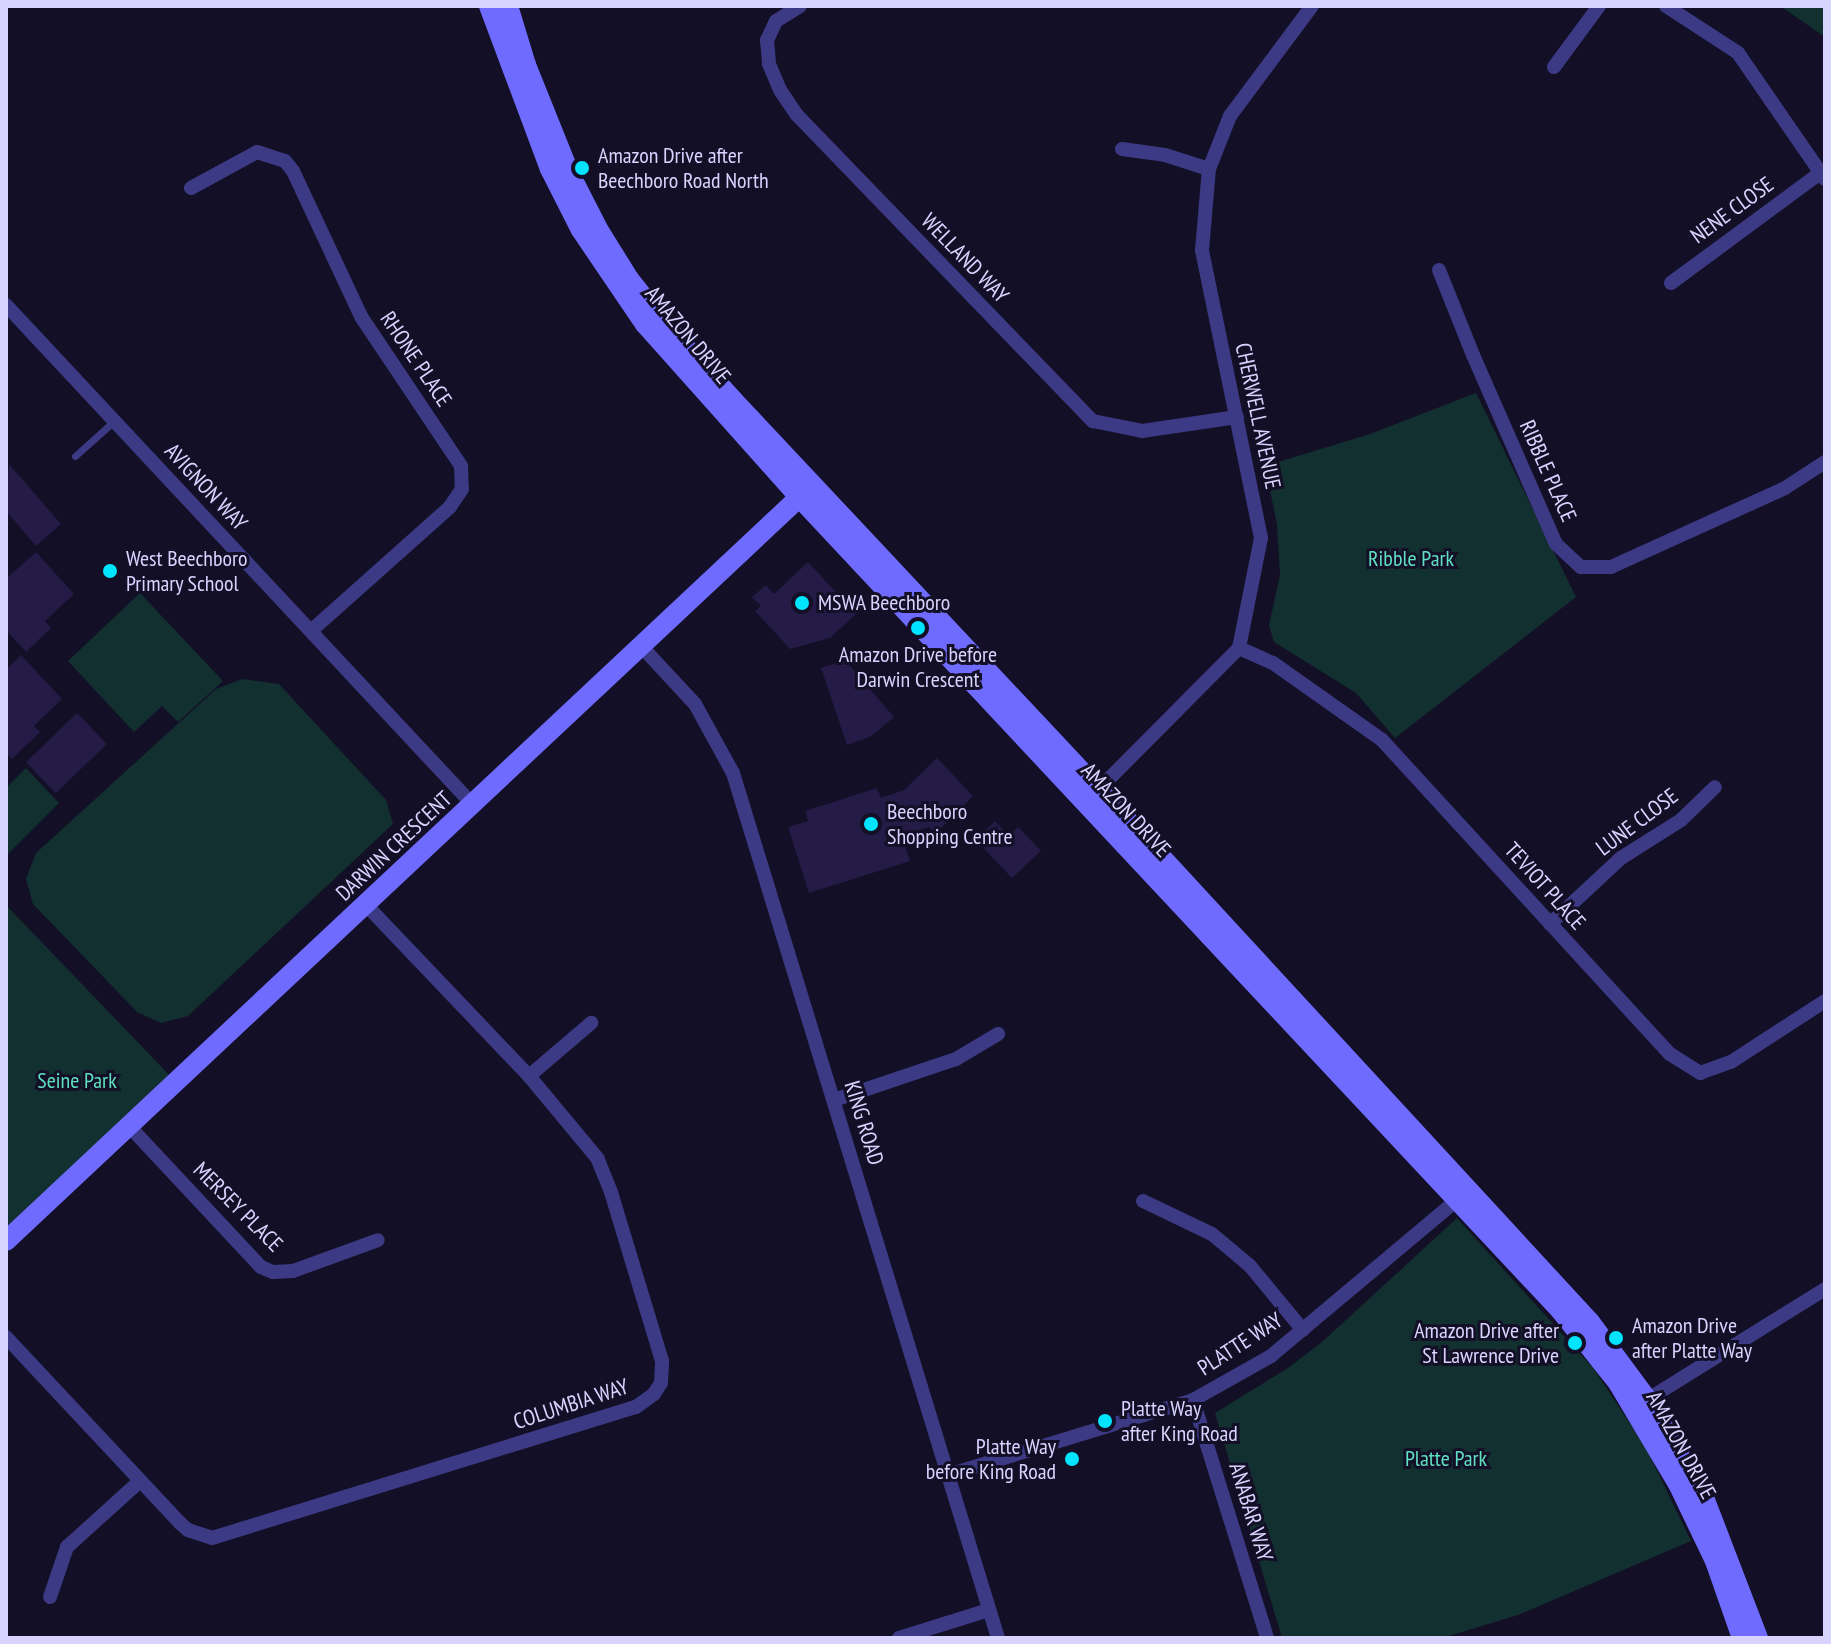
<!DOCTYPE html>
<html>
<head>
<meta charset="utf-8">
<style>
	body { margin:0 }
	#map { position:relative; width:1831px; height:1644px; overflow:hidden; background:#130f26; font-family:"PT Sans Narrow",sans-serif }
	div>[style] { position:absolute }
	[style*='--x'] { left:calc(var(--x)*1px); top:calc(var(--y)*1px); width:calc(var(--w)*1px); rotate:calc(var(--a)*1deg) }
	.green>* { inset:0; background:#12302f }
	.building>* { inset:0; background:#241b47; transform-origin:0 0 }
	.lane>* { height:7px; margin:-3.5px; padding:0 3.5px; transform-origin:3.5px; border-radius:3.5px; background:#3d3a85 }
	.street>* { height:14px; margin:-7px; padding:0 7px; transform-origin:7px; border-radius:7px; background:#3d3a85 }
	.secondary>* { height:20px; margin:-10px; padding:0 10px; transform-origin:10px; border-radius:10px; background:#6f6bff }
	.dots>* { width:22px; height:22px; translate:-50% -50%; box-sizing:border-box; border:4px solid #130f26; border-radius:50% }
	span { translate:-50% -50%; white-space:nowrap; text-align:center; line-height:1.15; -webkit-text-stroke:6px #130f26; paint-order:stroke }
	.poi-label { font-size:22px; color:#d9d4ff }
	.left { translate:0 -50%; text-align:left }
	.right { translate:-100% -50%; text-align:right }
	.street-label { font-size:22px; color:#d9d4ff }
	.park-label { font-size:22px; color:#5fe0c0 }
	.frame { position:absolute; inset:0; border:8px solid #d9d4ff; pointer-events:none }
</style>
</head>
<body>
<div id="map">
	<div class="green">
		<div style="clip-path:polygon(1780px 6px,1825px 6px,1825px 37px)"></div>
		<div style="clip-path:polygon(1476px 393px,1576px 597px,1395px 738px,1356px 693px,1274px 642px,1269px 625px,1280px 575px,1277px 524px,1265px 466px,1370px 434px)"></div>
		<div style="clip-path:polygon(140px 593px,223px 681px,178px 722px,162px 706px,134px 732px,68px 661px)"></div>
		<div style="clip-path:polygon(242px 679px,279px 684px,386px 800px,393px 824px,188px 1016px,161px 1023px,137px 1012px,33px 904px,26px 879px,36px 853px,216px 689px)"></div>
		<div style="clip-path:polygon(26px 768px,59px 803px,6px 856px,6px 788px)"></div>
		<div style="clip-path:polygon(6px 905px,177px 1083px,6px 1243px)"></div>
		<div style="clip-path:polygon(1457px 1218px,1594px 1369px,1646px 1448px,1691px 1541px,1518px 1615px,1442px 1638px,1282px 1638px,1215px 1413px,1288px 1368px,1322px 1342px)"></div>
	</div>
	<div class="building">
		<div style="clip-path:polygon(9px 464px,61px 524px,36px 546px,6px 511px)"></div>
		<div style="clip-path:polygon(36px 552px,74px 594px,45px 621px,51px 628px,26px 652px,6px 630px,6px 579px)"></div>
		<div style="clip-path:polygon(808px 562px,856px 614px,830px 638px,790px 649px,755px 611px,761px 606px,752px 597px,766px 585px,774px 594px)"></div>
		<div style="clip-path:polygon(21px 655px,62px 699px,34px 726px,40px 732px,12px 759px,6px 752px,6px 670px)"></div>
		<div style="clip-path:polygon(845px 660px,894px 717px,870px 737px,847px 745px,821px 668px)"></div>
		<div style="left:77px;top:713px;width:43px;height:71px;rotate:46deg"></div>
		<div style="clip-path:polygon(937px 758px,973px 796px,935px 834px,929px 827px,902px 836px,910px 861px,809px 893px,788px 827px,808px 821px,805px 811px,877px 788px,881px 798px,904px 790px)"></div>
		<div style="clip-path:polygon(995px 821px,1009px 836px,1018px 827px,1041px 851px,1012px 878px,976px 840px)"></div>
	</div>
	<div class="lane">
		<div style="--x:75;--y:456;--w:52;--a:-41.9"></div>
	</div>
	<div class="street">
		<div style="--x:800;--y:6;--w:28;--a:148"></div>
		<div style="--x:776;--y:21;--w:21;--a:115"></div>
		<div style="--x:767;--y:40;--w:24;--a:85"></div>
		<div style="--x:769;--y:64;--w:28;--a:67"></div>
		<div style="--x:780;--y:90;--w:30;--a:56"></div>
		<div style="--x:797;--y:115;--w:426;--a:46"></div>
		<div style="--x:1093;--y:421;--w:50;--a:11.5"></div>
		<div style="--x:1142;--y:431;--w:96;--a:-8.4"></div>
		<div style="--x:1666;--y:6;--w:86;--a:33.1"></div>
		<div style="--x:1738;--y:53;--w:153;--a:55.4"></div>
		<div style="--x:1554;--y:67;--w:76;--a:-53.6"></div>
		<div style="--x:1122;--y:149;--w:43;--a:7.9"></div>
		<div style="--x:1165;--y:155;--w:46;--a:17.7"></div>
		<div style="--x:191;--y:188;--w:75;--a:-28.6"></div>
		<div style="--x:257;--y:152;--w:29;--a:18"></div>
		<div style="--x:285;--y:161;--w:13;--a:51"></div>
		<div style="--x:293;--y:171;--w:162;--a:64.9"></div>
		<div style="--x:362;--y:318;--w:178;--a:56.2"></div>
		<div style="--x:461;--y:466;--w:23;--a:88"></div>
		<div style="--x:462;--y:489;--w:22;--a:124"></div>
		<div style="--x:450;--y:507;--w:186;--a:138.3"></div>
		<div style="--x:1439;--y:270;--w:92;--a:68.2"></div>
		<div style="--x:1473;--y:355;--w:206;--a:66.3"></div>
		<div style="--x:1556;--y:544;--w:34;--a:43"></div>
		<div style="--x:1581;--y:567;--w:30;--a:0"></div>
		<div style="--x:1611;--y:567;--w:191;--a:-24.4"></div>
		<div style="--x:1785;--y:488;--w:48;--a:-33"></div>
		<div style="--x:1671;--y:283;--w:185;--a:-36.4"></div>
		<div style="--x:6;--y:305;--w:684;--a:46.95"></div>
		<div style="--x:642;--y:647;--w:78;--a:47.1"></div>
		<div style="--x:695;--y:704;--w:79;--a:61.2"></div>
		<div style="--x:733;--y:773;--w:905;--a:72.97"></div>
		<div style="--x:1239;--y:648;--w:37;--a:24"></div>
		<div style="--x:1273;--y:663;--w:133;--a:35.2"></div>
		<div style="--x:1382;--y:740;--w:426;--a:47.5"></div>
		<div style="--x:1670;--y:1054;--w:36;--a:32"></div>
		<div style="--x:1700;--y:1073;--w:33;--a:-20"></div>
		<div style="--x:1731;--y:1062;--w:112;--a:-33"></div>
		<div style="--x:1094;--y:794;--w:206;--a:-45.2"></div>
		<div style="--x:1239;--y:648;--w:112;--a:-78.7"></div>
		<div style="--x:1261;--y:538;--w:294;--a:-101.6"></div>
		<div style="--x:1202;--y:250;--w:81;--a:-85.1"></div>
		<div style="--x:1209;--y:169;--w:57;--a:-68.4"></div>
		<div style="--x:1230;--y:116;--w:137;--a:-53.3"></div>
		<div style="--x:1550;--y:924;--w:97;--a:-42.9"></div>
		<div style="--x:1621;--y:858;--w:71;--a:-32.3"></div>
		<div style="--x:1681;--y:820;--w:47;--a:-44.1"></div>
		<div style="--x:529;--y:1076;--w:82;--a:-40.5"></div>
		<div style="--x:834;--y:1100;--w:129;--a:-18.6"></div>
		<div style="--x:956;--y:1059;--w:49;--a:-30.8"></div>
		<div style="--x:130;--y:1127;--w:192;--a:46.9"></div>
		<div style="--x:261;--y:1267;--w:13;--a:23"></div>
		<div style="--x:273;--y:1272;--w:20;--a:-3"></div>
		<div style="--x:293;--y:1271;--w:90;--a:-20"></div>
		<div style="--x:1143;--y:1201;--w:76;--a:25.6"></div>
		<div style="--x:1212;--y:1234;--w:50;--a:40.1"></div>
		<div style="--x:1250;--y:1266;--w:83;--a:50.4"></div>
		<div style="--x:6;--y:1337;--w:255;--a:46.9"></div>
		<div style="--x:180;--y:1523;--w:11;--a:41"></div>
		<div style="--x:188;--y:1530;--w:25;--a:18"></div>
		<div style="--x:212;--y:1538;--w:444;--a:-17.2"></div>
		<div style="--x:636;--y:1407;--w:22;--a:-36"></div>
		<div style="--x:654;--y:1394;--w:13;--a:-58"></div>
		<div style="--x:661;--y:1383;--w:22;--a:-87"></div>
		<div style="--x:662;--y:1361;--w:177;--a:-106.8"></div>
		<div style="--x:611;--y:1192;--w:35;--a:-112"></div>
		<div style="--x:598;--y:1159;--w:108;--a:-129.7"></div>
		<div style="--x:529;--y:1076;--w:236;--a:-133.6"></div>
		<div style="--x:1193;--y:1400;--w:249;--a:72.7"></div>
		<div style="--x:1642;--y:1403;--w:216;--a:-31.9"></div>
		<div style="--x:948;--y:1475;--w:256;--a:-17"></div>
		<div style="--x:1193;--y:1400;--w:90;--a:-29.4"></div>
		<div style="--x:1271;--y:1356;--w:251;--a:-40"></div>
		<div style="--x:50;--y:1597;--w:53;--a:-71.2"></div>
		<div style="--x:67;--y:1547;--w:98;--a:-42.1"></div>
		<div style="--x:899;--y:1638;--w:94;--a:-17.3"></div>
	</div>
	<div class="secondary">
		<div style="--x:489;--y:6;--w:174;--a:69.5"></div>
		<div style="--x:550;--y:169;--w:68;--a:63.1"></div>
		<div style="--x:581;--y:230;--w:114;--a:55.8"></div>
		<div style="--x:645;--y:324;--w:232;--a:48.3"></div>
		<div style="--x:799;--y:497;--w:1115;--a:46.89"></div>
		<div style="--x:1561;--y:1311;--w:92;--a:51.6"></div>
		<div style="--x:1618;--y:1383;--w:117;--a:59.3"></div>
		<div style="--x:1678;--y:1484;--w:85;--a:64.3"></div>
		<div style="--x:1715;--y:1561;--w:82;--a:70.7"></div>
		<div style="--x:508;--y:6;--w:62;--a:73"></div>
		<div style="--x:526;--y:65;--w:115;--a:68.1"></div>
		<div style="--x:569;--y:172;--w:64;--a:63"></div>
		<div style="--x:598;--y:229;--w:59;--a:58.2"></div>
		<div style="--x:629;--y:279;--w:63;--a:51.5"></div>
		<div style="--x:668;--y:328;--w:98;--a:47.9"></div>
		<div style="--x:734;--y:401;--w:561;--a:46.81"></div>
		<div style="--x:1118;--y:810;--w:696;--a:47.33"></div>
		<div style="--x:1590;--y:1322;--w:96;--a:53.5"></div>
		<div style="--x:1647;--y:1399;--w:116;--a:60.1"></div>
		<div style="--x:1705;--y:1500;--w:148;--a:69"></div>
		<div style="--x:6;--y:1241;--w:1098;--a:-43.15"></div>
	</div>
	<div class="dots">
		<div style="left:582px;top:168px;background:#00e5ff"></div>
		<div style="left:110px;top:571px;background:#00e5ff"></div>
		<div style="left:802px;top:603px;background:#00e5ff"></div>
		<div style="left:918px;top:628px;background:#00e5ff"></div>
		<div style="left:871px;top:824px;background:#00e5ff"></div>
		<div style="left:1616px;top:1338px;background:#00e5ff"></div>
		<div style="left:1575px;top:1343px;background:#00e5ff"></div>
		<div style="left:1105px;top:1421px;background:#00e5ff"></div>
		<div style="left:1072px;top:1459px;background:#00e5ff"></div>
	</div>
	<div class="poi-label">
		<span class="left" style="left:598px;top:168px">Amazon Drive after<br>Beechboro Road North</span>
		<span class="left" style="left:126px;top:571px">West Beechboro<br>Primary School</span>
		<span class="left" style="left:818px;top:603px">MSWA Beechboro</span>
		<span style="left:918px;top:667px">Amazon Drive before<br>Darwin Crescent</span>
		<span class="left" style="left:887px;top:824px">Beechboro<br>Shopping Centre</span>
		<span class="left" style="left:1632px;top:1338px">Amazon Drive<br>after Platte Way</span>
		<span class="right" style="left:1559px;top:1343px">Amazon Drive after<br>St Lawrence Drive</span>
		<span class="left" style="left:1121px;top:1421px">Platte Way<br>after King Road</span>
		<span class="right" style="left:1056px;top:1459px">Platte Way<br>before King Road</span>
	</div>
	<div class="street-label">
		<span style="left:1732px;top:210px;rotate:-36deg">NENE CLOSE</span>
		<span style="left:965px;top:258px;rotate:46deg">WELLAND WAY</span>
		<span style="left:688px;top:335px;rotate:50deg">AMAZON DRIVE</span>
		<span style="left:416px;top:359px;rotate:56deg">RHONE PLACE</span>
		<span style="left:1258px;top:416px;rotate:78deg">CHERWELL AVENUE</span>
		<span style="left:1548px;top:471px;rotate:66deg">RIBBLE PLACE</span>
		<span style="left:206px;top:487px;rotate:47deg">AVIGNON WAY</span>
		<span style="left:1126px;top:810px;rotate:47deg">AMAZON DRIVE</span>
		<span style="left:1637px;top:822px;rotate:-37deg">LUNE CLOSE</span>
		<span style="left:394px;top:846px;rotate:-43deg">DARWIN CRESCENT</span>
		<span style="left:1545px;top:886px;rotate:48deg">TEVIOT PLACE</span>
		<span style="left:864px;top:1123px;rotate:73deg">KING ROAD</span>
		<span style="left:238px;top:1207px;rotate:45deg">MERSEY PLACE</span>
		<span style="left:1240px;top:1344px;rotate:-33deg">PLATTE WAY</span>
		<span style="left:571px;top:1404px;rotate:-18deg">COLUMBIA WAY</span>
		<span style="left:1681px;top:1445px;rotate:61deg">AMAZON DRIVE</span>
		<span style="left:1251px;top:1512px;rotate:73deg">ANABAR WAY</span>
	</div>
	<div class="park-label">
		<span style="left:1411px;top:559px">Ribble Park</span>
		<span style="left:77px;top:1081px">Seine Park</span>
		<span style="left:1446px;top:1459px">Platte Park</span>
	</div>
	<div class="frame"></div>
</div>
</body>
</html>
